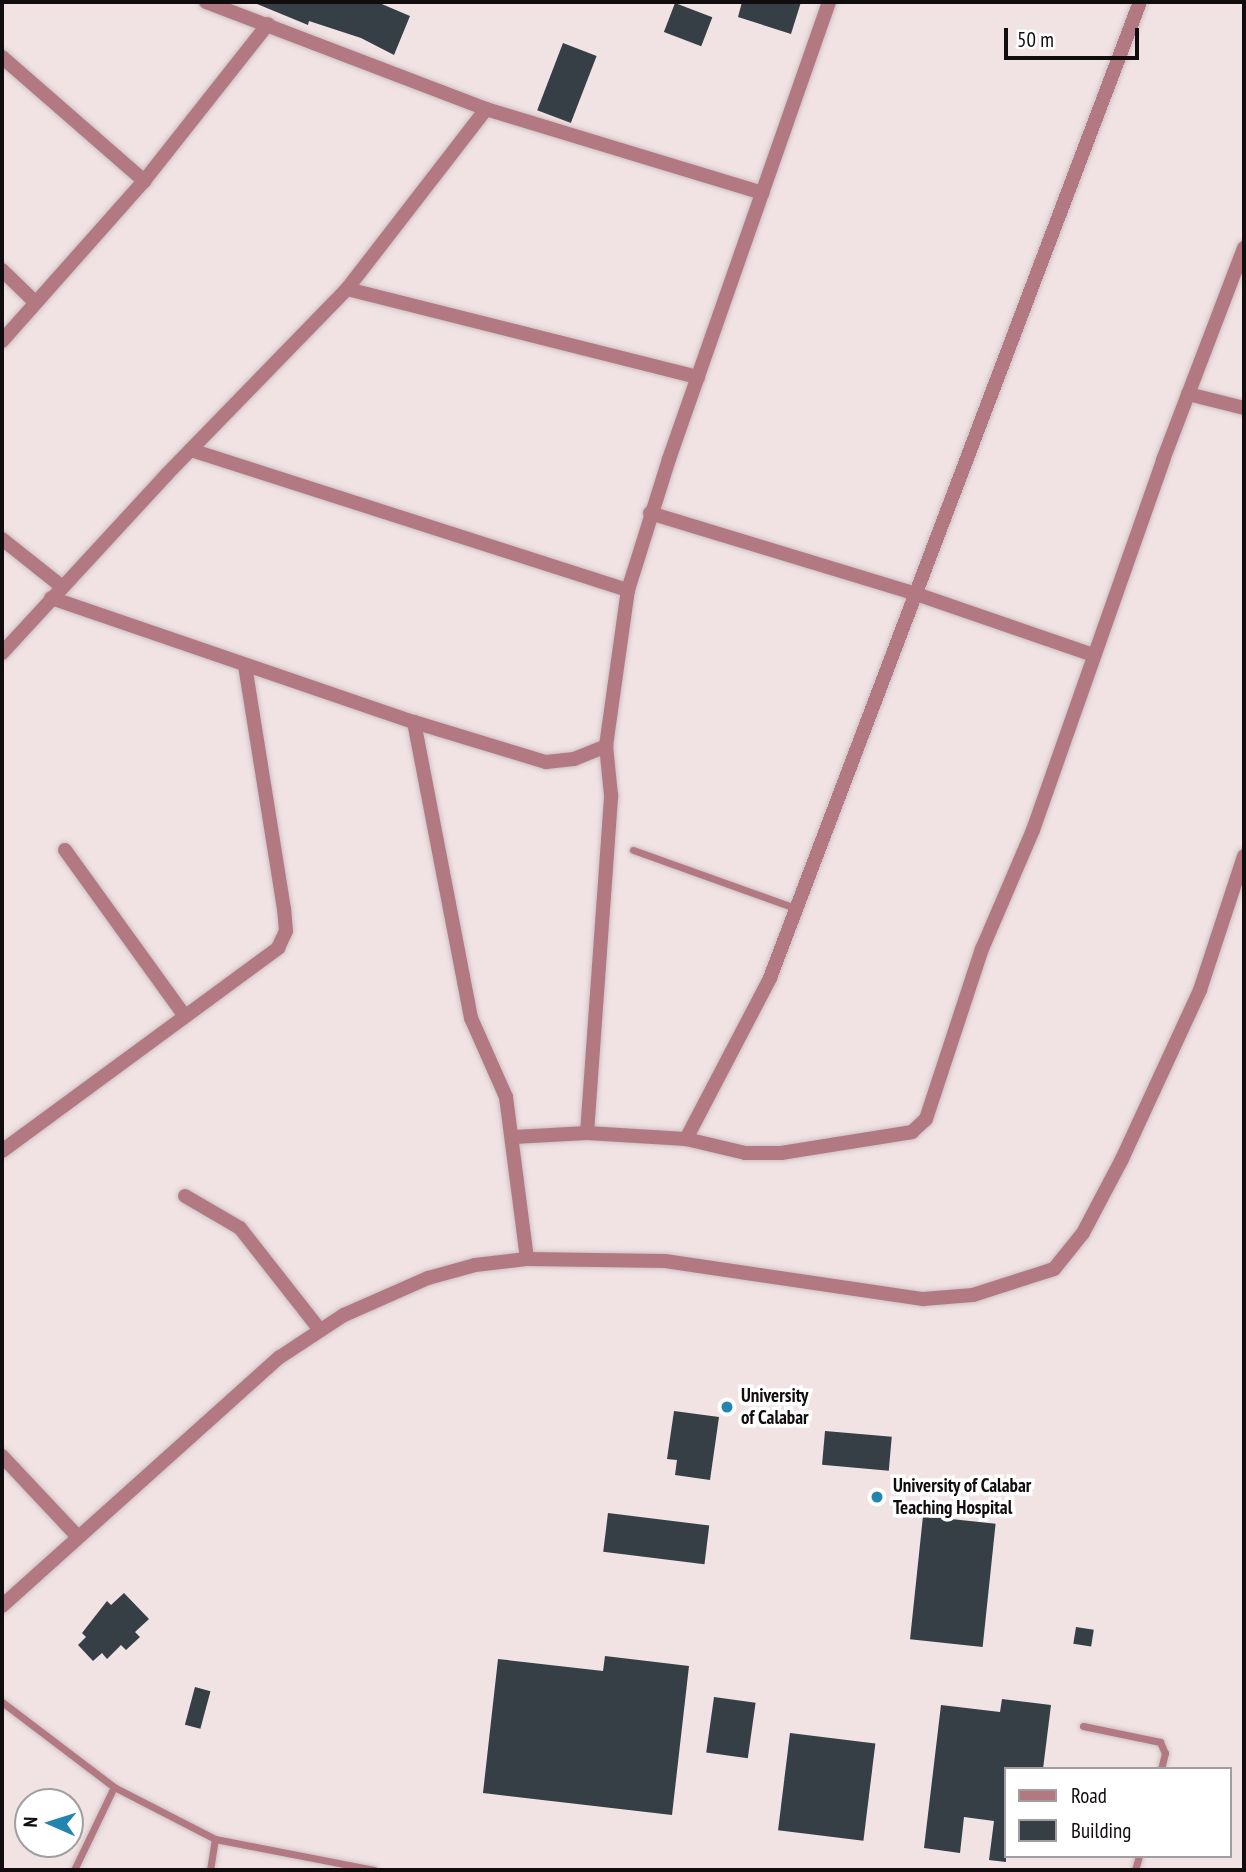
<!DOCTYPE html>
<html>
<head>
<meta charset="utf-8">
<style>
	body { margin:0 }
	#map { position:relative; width:1246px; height:1872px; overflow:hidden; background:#f1e2e4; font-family:"PT Sans Narrow",sans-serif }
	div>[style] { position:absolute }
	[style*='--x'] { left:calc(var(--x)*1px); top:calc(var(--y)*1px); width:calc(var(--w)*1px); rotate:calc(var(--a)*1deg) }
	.building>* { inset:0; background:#353f45; transform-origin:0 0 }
	.roads { filter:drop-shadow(0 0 2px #cdc0c2) drop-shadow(0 0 2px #cdc0c2) }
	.service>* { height:7px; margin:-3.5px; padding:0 3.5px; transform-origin:3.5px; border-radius:3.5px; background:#b37983 }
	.minor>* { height:14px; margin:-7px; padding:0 7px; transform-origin:7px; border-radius:7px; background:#b37983 }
	.dots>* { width:19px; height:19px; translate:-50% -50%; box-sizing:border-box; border:4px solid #fff; border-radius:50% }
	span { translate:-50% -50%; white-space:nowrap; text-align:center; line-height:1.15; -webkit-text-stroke:7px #fff; paint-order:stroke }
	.poi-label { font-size:19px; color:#110c0d; font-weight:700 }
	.left { translate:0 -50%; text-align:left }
	.frame { position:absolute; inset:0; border:4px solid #110c0d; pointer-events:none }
	.legend { position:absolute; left:1004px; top:1767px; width:228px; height:91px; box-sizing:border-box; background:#fff; border:2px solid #a09e9e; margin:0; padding:9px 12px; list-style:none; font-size:21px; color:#110c0d }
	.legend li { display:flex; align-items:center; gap:14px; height:35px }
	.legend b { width:35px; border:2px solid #a09e9e }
	.north { position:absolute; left:14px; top:1788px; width:70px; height:70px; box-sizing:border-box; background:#fff; border:2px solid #a09e9e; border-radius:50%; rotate:273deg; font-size:19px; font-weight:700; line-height:28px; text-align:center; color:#110c0d }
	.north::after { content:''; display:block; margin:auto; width:24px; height:32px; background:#2285b0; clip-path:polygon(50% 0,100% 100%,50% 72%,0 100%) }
	.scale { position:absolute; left:1004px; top:28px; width:135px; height:32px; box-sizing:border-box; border:4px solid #110c0d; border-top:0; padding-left:9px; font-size:21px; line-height:24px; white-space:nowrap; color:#110c0d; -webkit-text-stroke:5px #fff; paint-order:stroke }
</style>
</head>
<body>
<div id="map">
	<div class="building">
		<div style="clip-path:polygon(252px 2px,377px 2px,410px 16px,394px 55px,361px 38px,309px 21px,308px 25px)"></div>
		<div style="clip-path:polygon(742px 2px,801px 2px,791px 34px,738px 17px)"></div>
		<div style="left:675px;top:3px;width:40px;height:31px;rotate:21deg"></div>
		<div style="left:563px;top:43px;width:36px;height:72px;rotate:21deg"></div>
		<div style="clip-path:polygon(674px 1411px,719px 1417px,710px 1480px,675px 1475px,677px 1460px,667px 1459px)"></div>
		<div style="left:825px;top:1431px;width:67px;height:34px;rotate:5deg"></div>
		<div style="left:608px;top:1513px;width:102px;height:39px;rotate:7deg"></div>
		<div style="left:923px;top:1516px;width:73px;height:124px;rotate:6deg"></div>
		<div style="clip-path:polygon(124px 1593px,149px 1619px,135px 1632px,140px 1637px,126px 1650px,121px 1645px,107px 1659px,102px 1653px,93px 1661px,78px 1645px,86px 1637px,82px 1633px,107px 1601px,111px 1605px)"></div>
		<div style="left:1076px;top:1627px;width:18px;height:17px;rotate:9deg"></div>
		<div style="clip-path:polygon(605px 1656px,689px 1666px,672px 1815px,483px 1793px,498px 1659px,603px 1671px)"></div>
		<div style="left:195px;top:1687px;width:16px;height:39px;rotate:15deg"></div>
		<div style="left:714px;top:1697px;width:42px;height:56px;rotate:8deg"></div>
		<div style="clip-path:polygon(1002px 1699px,1051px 1705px,1043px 1769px,1006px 1769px,1006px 1862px,989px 1860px,994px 1821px,964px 1817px,960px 1853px,924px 1848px,941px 1705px,1000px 1712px)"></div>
		<div style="left:790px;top:1733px;width:86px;height:98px;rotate:7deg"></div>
	</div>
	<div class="roads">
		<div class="service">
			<div style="--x:633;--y:850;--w:172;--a:19.7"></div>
			<div style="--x:2;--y:1702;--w:141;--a:37.2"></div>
			<div style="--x:114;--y:1787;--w:114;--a:27.2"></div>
			<div style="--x:215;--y:1839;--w:162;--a:11"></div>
			<div style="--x:1083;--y:1726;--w:79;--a:11.7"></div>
			<div style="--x:1160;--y:1742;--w:12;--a:66"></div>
			<div style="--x:1165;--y:1753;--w:16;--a:104"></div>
			<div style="--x:74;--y:1870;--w:92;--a:-64.3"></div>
			<div style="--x:210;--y:1870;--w:31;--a:-81"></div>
			<div style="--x:1135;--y:1870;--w:15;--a:-74"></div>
		</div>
		<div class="minor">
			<div style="--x:206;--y:2;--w:300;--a:20.9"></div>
			<div style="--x:486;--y:109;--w:289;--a:16.9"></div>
			<div style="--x:2;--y:57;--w:189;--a:41.1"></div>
			<div style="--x:2;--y:270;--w:47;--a:44.1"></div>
			<div style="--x:347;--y:289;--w:362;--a:14.1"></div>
			<div style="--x:2;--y:341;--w:214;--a:-48.4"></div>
			<div style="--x:144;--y:181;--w:200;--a:-51.7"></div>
			<div style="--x:1188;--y:394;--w:58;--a:14"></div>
			<div style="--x:191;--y:450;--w:459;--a:17.8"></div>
			<div style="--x:650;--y:513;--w:278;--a:16.9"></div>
			<div style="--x:916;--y:594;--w:187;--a:19"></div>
			<div style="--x:2;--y:539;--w:75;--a:38.5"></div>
			<div style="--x:51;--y:598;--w:384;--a:18.9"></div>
			<div style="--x:414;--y:722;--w:138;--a:16.9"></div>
			<div style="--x:546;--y:762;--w:28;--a:-6"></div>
			<div style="--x:574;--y:759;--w:35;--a:-22"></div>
			<div style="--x:2;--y:653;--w:242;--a:-47.3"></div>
			<div style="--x:166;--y:475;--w:260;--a:-45.8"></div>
			<div style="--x:347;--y:289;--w:227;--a:-52.3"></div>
			<div style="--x:414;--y:722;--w:301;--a:79.1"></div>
			<div style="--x:471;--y:1018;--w:86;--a:66.1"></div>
			<div style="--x:506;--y:1097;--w:163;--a:82.6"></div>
			<div style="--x:65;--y:850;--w:203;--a:54.2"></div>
			<div style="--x:587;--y:1133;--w:339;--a:-85.9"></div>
			<div style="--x:611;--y:795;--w:49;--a:-95.8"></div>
			<div style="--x:606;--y:746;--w:158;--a:-82"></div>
			<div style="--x:628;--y:590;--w:137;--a:-72.6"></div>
			<div style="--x:669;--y:459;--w:484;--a:-70.7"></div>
			<div style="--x:514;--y:1137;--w:73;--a:-3.1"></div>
			<div style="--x:587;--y:1133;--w:99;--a:3.5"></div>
			<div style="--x:686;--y:1139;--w:61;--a:13.3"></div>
			<div style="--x:745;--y:1153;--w:36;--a:0"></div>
			<div style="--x:781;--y:1153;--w:133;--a:-9.1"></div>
			<div style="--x:912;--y:1132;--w:19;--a:-43"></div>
			<div style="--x:926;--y:1119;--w:179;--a:-71.8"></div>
			<div style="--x:982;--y:949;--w:129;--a:-66.8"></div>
			<div style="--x:1033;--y:830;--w:392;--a:-70.6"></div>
			<div style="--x:1163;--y:460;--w:227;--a:-69.1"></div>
			<div style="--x:686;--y:1139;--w:182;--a:-62.4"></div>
			<div style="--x:770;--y:978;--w:1044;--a:-69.24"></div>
			<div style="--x:2;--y:1151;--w:343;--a:-36.3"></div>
			<div style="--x:278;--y:948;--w:19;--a:-65"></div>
			<div style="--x:286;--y:931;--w:22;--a:-95"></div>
			<div style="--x:284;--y:909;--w:246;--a:-99.1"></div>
			<div style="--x:185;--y:1196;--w:64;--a:30.2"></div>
			<div style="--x:240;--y:1228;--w:130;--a:51.9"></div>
			<div style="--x:2;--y:1456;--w:111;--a:46.8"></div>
			<div style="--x:2;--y:1606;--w:373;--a:-41.9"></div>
			<div style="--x:280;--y:1357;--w:77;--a:-33.3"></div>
			<div style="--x:344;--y:1315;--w:92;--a:-23.8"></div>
			<div style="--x:428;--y:1278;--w:49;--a:-15.5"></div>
			<div style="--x:475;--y:1265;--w:52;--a:-6.6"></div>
			<div style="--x:527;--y:1259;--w:138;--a:0.8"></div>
			<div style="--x:665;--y:1261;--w:261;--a:8.4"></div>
			<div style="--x:923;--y:1299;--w:50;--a:-4.6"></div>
			<div style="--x:973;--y:1295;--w:85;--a:-17.8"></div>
			<div style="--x:1054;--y:1269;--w:46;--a:-51.1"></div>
			<div style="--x:1083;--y:1233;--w:84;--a:-62.2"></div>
			<div style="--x:1122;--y:1159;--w:186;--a:-65.2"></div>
			<div style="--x:1200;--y:990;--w:141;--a:-71.8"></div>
		</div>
	</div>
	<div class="dots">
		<div style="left:727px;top:1407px;background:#2285b0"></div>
		<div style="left:877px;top:1497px;background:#2285b0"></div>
	</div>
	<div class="poi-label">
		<span class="left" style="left:741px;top:1407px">University<br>of Calabar</span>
		<span class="left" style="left:893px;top:1497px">University of Calabar<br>Teaching Hospital</span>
	</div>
	<div class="frame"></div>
	<ul class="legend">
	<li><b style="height:9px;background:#b37983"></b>Road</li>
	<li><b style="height:19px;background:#353f45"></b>Building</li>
	</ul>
	<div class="north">N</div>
	<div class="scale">50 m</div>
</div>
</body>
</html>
